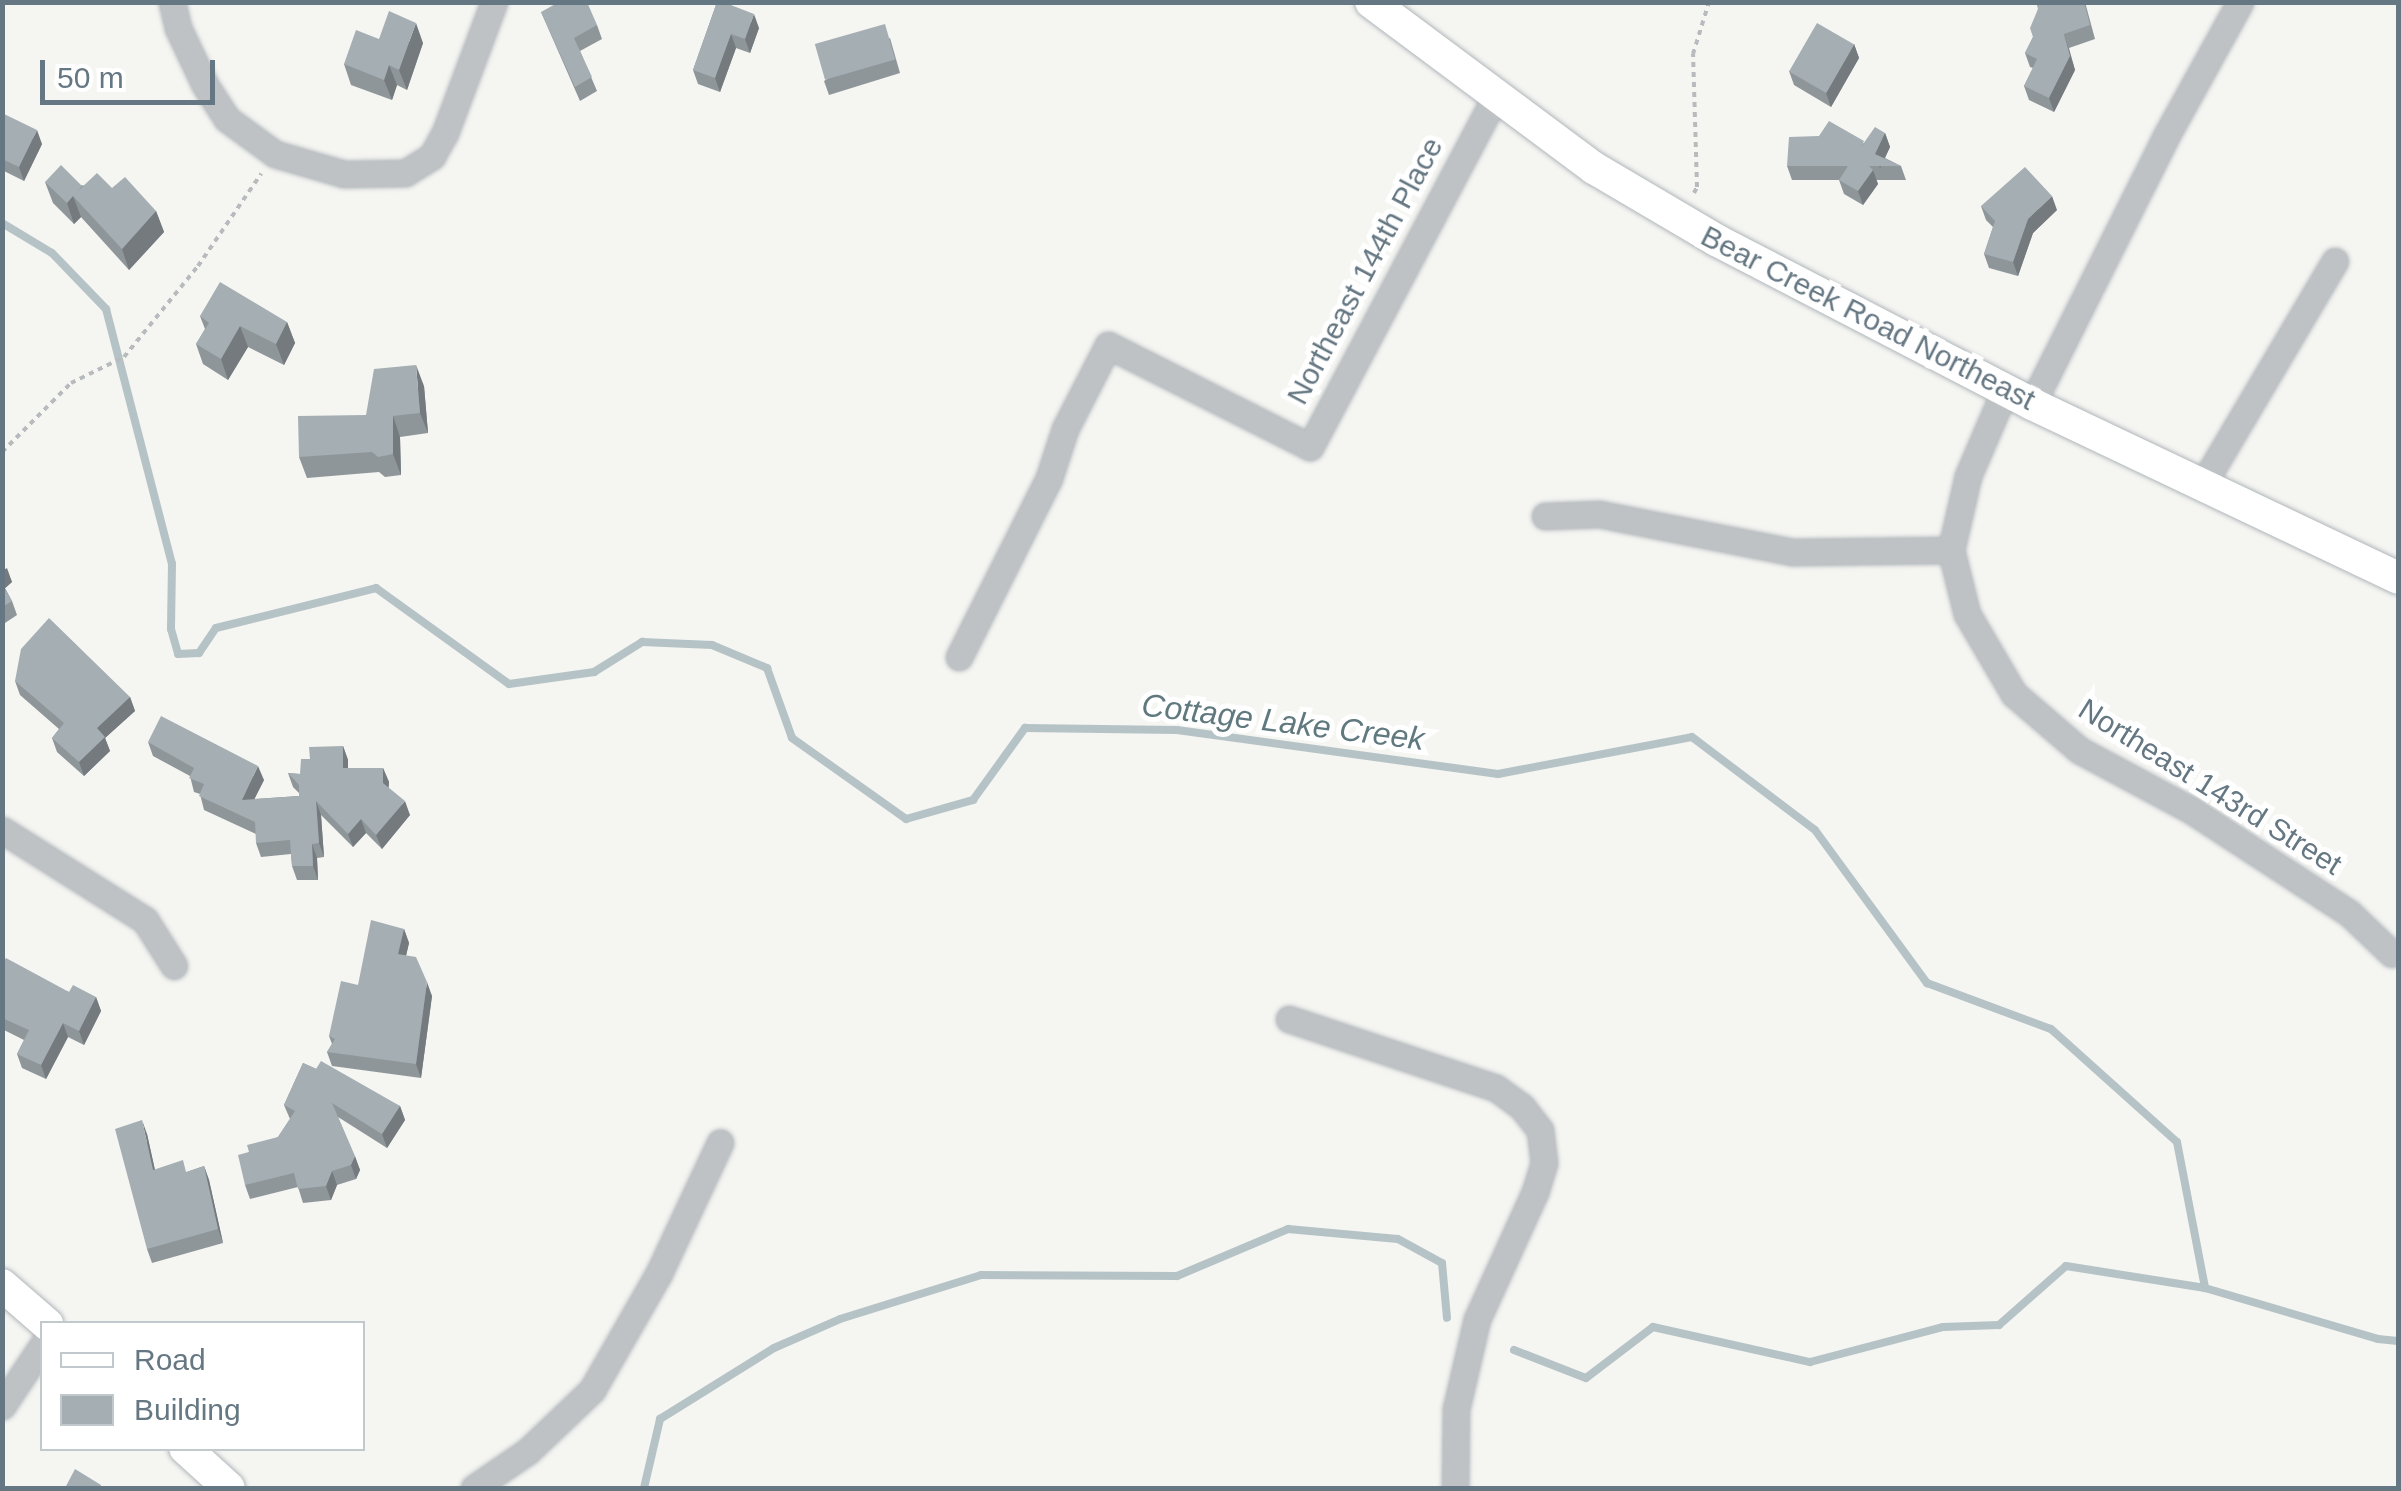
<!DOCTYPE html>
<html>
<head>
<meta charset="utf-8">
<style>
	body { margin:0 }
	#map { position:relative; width:2401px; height:1491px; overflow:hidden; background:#f5f5f2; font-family:Helvetica,sans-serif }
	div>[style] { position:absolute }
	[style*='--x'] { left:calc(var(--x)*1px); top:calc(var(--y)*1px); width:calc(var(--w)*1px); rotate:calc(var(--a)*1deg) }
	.stream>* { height:8px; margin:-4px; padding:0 4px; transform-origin:4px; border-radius:4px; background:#b5c3c6 }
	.path>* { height:4px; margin-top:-2px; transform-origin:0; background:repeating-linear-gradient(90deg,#b8bbbd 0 5px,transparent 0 10px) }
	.roads { filter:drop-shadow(0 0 2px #b0b6ba) drop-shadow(0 0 2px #b0b6ba) }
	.street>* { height:25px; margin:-12.5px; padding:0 12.5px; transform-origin:12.5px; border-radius:12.5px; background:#bec2c5 }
	.secondary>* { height:32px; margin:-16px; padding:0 16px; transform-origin:16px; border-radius:16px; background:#fff }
	.wall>* { inset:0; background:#8e969a }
	.shaded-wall>* { inset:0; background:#747a7d }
	.building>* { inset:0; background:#a5aeb3; transform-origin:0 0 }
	span { translate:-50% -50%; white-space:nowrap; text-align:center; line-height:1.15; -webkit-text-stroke:10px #fff; paint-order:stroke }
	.street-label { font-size:30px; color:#657782 }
	.water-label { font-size:32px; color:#60797f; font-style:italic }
	.frame { position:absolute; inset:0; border:5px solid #657782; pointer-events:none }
	.legend { position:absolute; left:40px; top:1321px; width:325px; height:130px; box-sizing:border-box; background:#fff; border:2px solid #c1c9cd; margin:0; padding:12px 18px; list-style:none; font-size:30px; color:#657782 }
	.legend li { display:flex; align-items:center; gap:20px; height:50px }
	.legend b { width:50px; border:2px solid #c1c9cd }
	.scale { position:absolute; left:40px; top:60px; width:175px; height:45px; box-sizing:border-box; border:5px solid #657782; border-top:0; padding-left:12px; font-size:30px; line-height:35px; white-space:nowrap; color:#657782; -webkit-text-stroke:8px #fff; paint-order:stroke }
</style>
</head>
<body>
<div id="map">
	<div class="stream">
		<div style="--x:2;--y:223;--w:58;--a:31"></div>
		<div style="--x:52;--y:253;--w:78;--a:46"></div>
		<div style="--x:106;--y:309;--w:263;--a:75.5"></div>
		<div style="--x:172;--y:564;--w:65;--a:90.9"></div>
		<div style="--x:171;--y:629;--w:26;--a:74"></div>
		<div style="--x:178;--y:654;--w:21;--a:-3"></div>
		<div style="--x:199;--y:653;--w:30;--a:-56"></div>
		<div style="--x:216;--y:628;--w:165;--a:-14"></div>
		<div style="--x:376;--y:588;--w:164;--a:35.8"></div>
		<div style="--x:509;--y:684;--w:86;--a:-8"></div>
		<div style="--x:594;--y:672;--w:57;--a:-32"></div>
		<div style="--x:642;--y:642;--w:70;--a:2.5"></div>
		<div style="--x:712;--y:645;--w:60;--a:22.7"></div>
		<div style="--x:767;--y:668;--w:74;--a:70.3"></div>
		<div style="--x:792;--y:738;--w:140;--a:35.4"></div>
		<div style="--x:906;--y:819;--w:70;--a:-15.8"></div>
		<div style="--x:973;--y:800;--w:89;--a:-54.2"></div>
		<div style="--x:1025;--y:728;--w:152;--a:0.8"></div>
		<div style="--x:1177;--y:730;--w:324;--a:7.8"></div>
		<div style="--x:1498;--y:774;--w:197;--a:-10.8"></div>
		<div style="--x:1692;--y:737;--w:154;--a:37.1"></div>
		<div style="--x:1815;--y:830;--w:190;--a:53.8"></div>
		<div style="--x:1927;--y:983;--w:132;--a:20.4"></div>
		<div style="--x:2051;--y:1029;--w:169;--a:41.9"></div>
		<div style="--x:2177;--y:1142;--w:149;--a:79.1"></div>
		<div style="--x:2205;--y:1288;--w:180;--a:16.4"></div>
		<div style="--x:2378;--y:1339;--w:20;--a:6"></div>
		<div style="--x:1514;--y:1350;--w:77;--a:21.3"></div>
		<div style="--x:1586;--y:1378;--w:84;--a:-37.3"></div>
		<div style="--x:1653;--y:1327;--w:161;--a:12.6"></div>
		<div style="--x:1810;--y:1362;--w:138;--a:-14.7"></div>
		<div style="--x:1943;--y:1327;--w:56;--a:-2"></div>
		<div style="--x:1999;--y:1325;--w:89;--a:-41.4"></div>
		<div style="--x:2066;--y:1266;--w:141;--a:9"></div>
		<div style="--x:644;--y:1488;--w:71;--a:-76.9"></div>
		<div style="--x:660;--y:1419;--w:134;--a:-31.9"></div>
		<div style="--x:774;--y:1348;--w:72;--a:-23.7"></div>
		<div style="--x:840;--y:1319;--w:148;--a:-17.3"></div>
		<div style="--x:981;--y:1275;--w:196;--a:0.3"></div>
		<div style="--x:1177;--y:1276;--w:121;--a:-22.9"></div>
		<div style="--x:1288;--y:1229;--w:110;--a:5.2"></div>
		<div style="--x:1398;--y:1239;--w:50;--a:28.6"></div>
		<div style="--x:1442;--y:1263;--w:55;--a:84.8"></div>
	</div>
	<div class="path">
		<div style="--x:1694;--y:193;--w:7;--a:-63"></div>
		<div style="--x:1697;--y:187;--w:133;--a:-91.7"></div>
		<div style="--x:1693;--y:54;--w:54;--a:-72.9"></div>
		<div style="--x:2;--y:452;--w:98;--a:-45"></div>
		<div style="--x:71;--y:383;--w:59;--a:-26.1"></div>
		<div style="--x:124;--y:357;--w:117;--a:-50.9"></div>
		<div style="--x:198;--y:266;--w:112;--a:-55.6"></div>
	</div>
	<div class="roads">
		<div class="street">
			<div style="--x:172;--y:2;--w:27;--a:77"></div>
			<div style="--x:178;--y:28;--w:63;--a:64.7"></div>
			<div style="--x:205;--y:85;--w:40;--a:57.1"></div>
			<div style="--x:227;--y:119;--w:59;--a:36.1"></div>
			<div style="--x:275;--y:154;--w:72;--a:16.2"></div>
			<div style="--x:344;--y:174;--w:61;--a:-0.9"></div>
			<div style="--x:405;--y:173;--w:32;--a:-32"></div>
			<div style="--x:432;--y:156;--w:26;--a:-61"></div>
			<div style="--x:445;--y:133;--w:140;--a:-69.5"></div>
			<div style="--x:2005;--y:390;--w:94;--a:113.3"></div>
			<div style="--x:1968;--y:476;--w:76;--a:102.9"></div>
			<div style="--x:1951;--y:550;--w:66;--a:76"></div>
			<div style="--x:1967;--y:614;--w:93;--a:59.6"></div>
			<div style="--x:2014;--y:694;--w:86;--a:40.7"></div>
			<div style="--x:2079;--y:750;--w:127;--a:28.2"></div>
			<div style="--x:2191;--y:810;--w:189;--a:33.1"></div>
			<div style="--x:2349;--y:913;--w:59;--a:43.6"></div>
			<div style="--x:2032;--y:404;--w:297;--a:-63.4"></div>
			<div style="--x:2165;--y:138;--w:155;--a:-61.1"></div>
			<div style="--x:2203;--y:484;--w:259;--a:-59.4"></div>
			<div style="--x:1545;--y:516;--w:54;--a:-2.1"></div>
			<div style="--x:1599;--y:514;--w:197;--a:11.1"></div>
			<div style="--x:1792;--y:552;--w:159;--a:-0.7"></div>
			<div style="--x:959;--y:657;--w:200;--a:-63.3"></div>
			<div style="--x:1049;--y:478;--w:52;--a:-71.9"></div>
			<div style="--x:1065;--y:429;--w:94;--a:-62.9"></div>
			<div style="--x:1108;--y:345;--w:226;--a:26.8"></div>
			<div style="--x:1310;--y:447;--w:396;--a:-62.1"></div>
			<div style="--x:2;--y:830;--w:169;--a:32.2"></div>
			<div style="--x:145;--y:920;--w:54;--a:57.8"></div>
			<div style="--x:1289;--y:1019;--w:218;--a:18.4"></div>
			<div style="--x:1496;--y:1088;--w:32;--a:36"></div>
			<div style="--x:1522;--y:1107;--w:29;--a:52"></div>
			<div style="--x:1540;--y:1130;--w:33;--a:83"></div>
			<div style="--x:1544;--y:1163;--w:30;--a:107"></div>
			<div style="--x:1535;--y:1192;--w:140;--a:114.5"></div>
			<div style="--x:1477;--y:1319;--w:92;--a:103.1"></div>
			<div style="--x:1456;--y:1409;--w:79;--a:90.7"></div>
			<div style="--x:2;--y:1406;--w:72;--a:-56.3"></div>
			<div style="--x:474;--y:1488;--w:65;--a:-34.4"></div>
			<div style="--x:528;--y:1451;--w:88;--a:-43.6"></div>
			<div style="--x:592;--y:1390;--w:135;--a:-60.2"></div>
			<div style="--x:659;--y:1273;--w:144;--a:-64.9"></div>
		</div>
		<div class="secondary">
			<div style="--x:1371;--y:2;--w:278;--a:36.7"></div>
			<div style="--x:1594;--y:168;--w:142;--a:30.5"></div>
			<div style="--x:1716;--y:240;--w:356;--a:27.4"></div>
			<div style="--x:2032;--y:404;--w:405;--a:25.4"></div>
			<div style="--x:2;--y:1285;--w:60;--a:40.9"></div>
			<div style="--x:185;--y:1448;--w:59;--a:42.3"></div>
		</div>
	</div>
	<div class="wall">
		<div style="clip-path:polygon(717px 2px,759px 28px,750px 53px,736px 48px,720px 92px,698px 84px,693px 70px)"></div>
		<div style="clip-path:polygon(2085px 2px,2095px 39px,2069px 48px,2075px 70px,2054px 112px,2029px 100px,2024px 86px,2033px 68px,2030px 67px,2025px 53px,2033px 37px,2038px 9px)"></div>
		<div style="clip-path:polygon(541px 12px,597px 25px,602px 39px,580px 51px,597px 91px,580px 101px)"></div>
		<div style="clip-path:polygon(890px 38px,900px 73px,829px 95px,824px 81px)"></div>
		<div style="clip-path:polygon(379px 39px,423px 43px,407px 90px,397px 85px,392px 100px,351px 85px,344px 64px)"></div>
		<div style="clip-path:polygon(1854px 44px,1859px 58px,1831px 107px,1794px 85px,1789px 71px)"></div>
		<div style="clip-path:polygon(2px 113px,42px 144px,24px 181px,2px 170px)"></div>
		<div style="clip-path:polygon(1885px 133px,1890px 147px,1885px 158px,1901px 166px,1906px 180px,1876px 180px,1878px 184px,1863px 205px,1844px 194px,1839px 180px,1792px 180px,1787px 166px,1864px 143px)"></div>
		<div style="clip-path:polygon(45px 182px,112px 188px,156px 211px,164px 232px,129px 270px,81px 217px,74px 224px,53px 203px)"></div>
		<div style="clip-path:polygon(1981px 206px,2057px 210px,2033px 233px,2018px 276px,1989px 268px,1984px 254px,1993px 227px,1986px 220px)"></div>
		<div style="clip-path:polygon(200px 316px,287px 322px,295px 343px,284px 365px,248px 347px,228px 380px,203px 364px,196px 344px,205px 329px)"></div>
		<div style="clip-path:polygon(424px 386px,428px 433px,400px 437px,401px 475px,385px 477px,379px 472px,307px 478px,299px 457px,366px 415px)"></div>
		<div style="clip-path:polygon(2px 562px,12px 582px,5px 588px,12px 601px,17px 615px,2px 625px)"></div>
		<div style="clip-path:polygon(15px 681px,130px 697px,135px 711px,105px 738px,110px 751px,84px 776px,57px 752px,52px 738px,59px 729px,20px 695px)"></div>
		<div style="clip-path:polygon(148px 742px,264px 780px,254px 799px,299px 796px,299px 793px,293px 787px,288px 773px,300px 774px,310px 759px,343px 746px,348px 760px,348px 768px,383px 768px,389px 782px,388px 788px,410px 815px,382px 849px,366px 833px,353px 847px,321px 815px,324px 857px,317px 858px,318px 880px,297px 880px,292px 866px,291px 854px,261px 857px,256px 843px,256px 834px,204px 810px,200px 794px,194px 792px,190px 776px,153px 756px)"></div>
		<div style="clip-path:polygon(404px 929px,409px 943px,406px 956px,432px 996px,421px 1078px,332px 1066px,327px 1052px,332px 1044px,329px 1036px,358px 985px)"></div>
		<div style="clip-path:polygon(2px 964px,69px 992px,96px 997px,101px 1011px,84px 1045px,68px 1037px,46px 1079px,22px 1068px,17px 1054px,24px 1040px,2px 1029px)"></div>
		<div style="clip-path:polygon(303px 1063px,400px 1106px,405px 1120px,387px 1148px,338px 1117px,360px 1170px,356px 1179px,337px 1185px,331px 1200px,303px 1203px,298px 1187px,250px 1199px,245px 1185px,249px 1152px,278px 1137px,290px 1119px,284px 1105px)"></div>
		<div style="clip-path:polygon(147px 1134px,155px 1170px,187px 1172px,204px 1166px,209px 1180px,223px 1243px,152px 1263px,147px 1249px)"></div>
	</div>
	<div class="shaded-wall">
		<div style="clip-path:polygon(754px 14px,759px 28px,750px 53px,745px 39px)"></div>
		<div style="clip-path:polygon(416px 23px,423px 43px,407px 90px,399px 70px)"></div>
		<div style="clip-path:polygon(731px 34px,736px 48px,720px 92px,715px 78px)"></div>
		<div style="clip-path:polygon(2064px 34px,2075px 70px,2054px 112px,2049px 98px)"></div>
		<div style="clip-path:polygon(1854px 44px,1859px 58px,1831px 107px,1826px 93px)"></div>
		<div style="clip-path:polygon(389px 65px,397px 85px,392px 100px,384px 80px)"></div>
		<div style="clip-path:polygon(37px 130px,42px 144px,24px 181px,19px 167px)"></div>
		<div style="clip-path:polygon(1885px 133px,1890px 147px,1880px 168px,1875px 154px)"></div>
		<div style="clip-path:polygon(1873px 170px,1878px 184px,1863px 205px,1858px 191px)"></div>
		<div style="clip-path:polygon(73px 196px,81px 217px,74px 224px,67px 203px)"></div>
		<div style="clip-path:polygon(2052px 196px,2057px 210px,2033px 233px,2018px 276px,2013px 262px,2028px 219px)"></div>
		<div style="clip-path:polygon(156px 211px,164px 232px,129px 270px,122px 249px)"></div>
		<div style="clip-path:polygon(287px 322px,295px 343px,284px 365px,276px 344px)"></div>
		<div style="clip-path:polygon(240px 326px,248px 347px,228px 380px,221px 359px)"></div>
		<div style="clip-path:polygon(416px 365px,424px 386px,428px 433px,420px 413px)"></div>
		<div style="clip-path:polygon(393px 416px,400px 437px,401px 475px,393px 454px)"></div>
		<div style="clip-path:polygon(7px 568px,12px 582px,3px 590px,2px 572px)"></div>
		<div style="clip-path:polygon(130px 697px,135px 711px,105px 738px,110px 751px,84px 776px,79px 762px,97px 728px)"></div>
		<div style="clip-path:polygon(343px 746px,348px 760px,348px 782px,343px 768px)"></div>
		<div style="clip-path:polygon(258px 766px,264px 780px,247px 814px,242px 800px)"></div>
		<div style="clip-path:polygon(383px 768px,389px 782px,388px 797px,383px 783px)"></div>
		<div style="clip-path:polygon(316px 801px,321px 815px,324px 857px,319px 843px)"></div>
		<div style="clip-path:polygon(405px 801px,410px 815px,382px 849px,376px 835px)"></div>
		<div style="clip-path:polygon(361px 819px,366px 833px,353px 847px,348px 834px)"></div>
		<div style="clip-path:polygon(312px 844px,317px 858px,318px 880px,313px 866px)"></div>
		<div style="clip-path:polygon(404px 929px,409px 943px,403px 968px,398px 954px)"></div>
		<div style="clip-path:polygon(427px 982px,432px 996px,421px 1078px,416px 1064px)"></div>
		<div style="clip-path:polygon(96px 997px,101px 1011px,84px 1045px,79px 1031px)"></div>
		<div style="clip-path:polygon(63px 1023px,68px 1037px,46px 1079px,41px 1065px)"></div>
		<div style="clip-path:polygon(400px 1106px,405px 1120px,387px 1148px,382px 1134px)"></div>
		<div style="clip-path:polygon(142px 1120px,147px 1134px,158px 1184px,153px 1170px)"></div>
		<div style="clip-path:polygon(355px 1156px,360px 1170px,356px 1179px,351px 1165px)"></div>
		<div style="clip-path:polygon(204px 1166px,209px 1180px,223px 1243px,218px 1229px)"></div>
		<div style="clip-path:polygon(332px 1171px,337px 1185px,331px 1200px,326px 1186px)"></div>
	</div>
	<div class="building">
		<div style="clip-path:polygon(559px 2px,587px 2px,597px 25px,574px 38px,592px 77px,575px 87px,541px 12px)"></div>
		<div style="clip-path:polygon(717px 2px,723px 2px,754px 14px,745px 39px,731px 34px,715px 78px,693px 70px)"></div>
		<div style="clip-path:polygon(2036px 2px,2084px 2px,2090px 25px,2064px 34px,2070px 56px,2049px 98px,2024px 86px,2037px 59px,2025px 53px,2033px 37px,2030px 28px,2038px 9px)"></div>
		<div style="clip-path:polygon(389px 11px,416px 23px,399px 70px,389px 65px,384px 80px,344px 64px,356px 30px,379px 39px)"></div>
		<div style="left:1817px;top:23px;width:43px;height:56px;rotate:30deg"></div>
		<div style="left:885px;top:24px;width:37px;height:73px;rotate:74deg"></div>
		<div style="clip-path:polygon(2px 113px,37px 130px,19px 167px,2px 159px)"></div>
		<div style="clip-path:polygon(1829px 121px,1864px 141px,1861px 147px,1875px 127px,1885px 133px,1875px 154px,1901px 166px,1869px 166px,1873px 170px,1858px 191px,1839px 180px,1848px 166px,1787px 166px,1789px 137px,1819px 136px)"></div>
		<div style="clip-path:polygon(61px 165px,82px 186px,78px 191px,97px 173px,112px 188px,125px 177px,156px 211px,122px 249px,73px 196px,67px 203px,45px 182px)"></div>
		<div style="clip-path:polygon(2025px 167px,2052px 196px,2028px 219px,2013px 262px,1984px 254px,1995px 221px,1981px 206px)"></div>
		<div style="clip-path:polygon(220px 282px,287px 322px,276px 344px,240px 326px,221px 359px,196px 344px,209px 323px,200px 316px)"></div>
		<div style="clip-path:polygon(416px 365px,420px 413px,393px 416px,393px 454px,378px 457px,372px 452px,299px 457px,298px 416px,366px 415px,374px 369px)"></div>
		<div style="clip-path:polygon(2px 585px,12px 601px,2px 607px)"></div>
		<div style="clip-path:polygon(49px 618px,130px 697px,97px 728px,105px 737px,79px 762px,52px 738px,64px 723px,15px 681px,21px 649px)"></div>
		<div style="clip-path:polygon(161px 716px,258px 766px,242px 800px,299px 796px,299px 785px,288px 773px,300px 774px,301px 759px,310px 759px,309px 747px,343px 746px,343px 768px,383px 768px,383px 783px,405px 801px,376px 835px,361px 819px,348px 834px,316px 801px,319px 843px,312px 844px,313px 866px,292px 866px,290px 840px,256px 843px,255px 822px,199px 796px,204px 784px,189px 778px,194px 768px,148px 742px)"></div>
		<div style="clip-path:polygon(371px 920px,404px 929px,398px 954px,416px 957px,427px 982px,416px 1064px,327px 1052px,335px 1039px,329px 1036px,341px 981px,358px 985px)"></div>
		<div style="clip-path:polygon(6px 958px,69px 992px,73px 985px,96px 997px,79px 1031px,63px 1023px,41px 1065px,17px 1054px,29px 1030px,2px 1018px,2px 964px)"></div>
		<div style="clip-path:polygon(321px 1061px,400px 1106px,382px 1134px,332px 1103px,355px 1156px,351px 1165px,332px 1171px,326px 1186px,298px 1189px,294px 1173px,245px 1185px,238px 1155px,249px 1152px,247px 1145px,278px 1137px,295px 1111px,284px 1105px,303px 1063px,316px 1069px)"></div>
		<div style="clip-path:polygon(142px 1120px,153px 1170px,183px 1160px,186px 1172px,204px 1166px,218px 1229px,147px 1249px,115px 1129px)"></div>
		<div style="clip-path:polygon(75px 1469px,101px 1485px,100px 1488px,65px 1488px)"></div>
	</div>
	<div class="street-label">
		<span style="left:1365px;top:271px;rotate:-62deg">Northeast 144th Place</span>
		<span style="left:1868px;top:318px;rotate:27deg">Bear Creek Road Northeast</span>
		<span style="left:2210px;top:787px;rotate:32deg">Northeast 143rd Street</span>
	</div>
	<div class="water-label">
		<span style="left:1283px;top:722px;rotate:7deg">Cottage Lake Creek</span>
	</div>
	<div class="frame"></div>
	<ul class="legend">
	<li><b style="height:12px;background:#fff"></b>Road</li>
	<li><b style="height:28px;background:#a5aeb3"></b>Building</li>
	</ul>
	<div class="scale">50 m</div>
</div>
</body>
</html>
